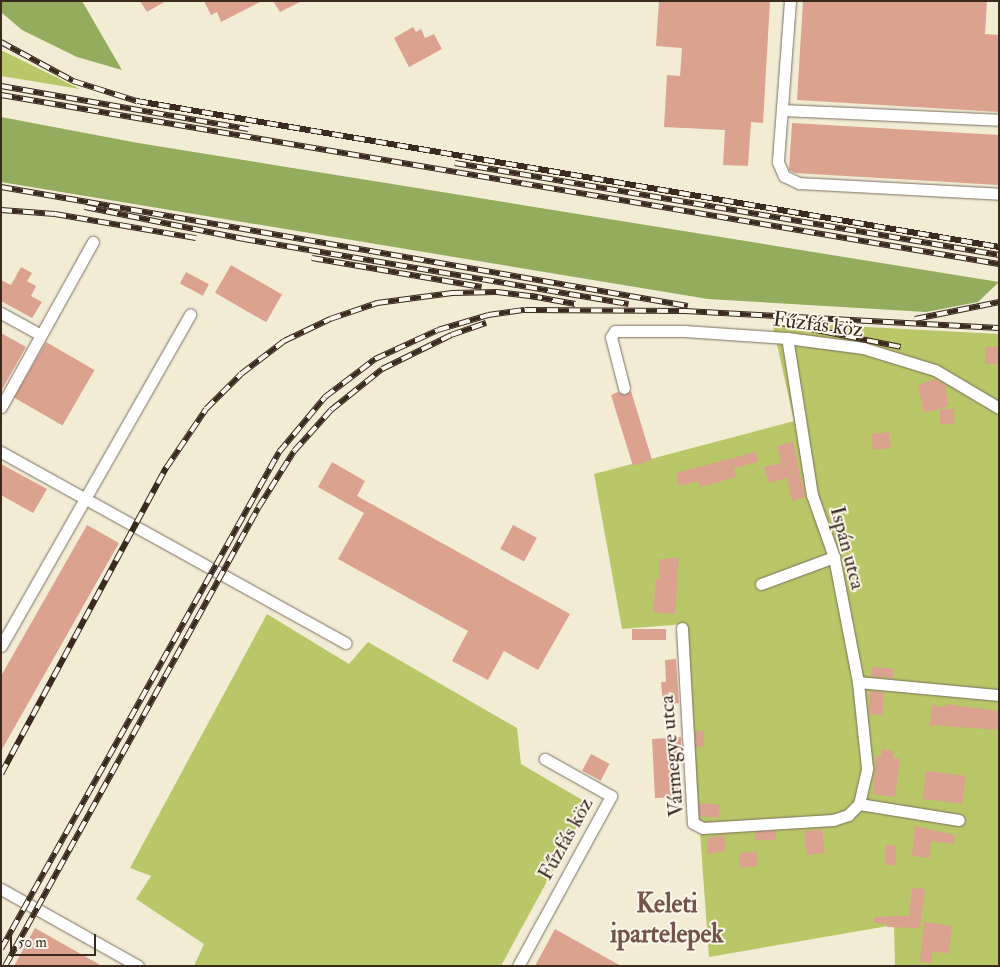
<!DOCTYPE html>
<html>
<head>
<meta charset="utf-8">
<style>
	body { margin:0 }
	#map { position:relative; width:1000px; height:967px; overflow:hidden; background:#f2ecd5; font-family:"IM FELL Double Pica",serif }
	div>[style] { position:absolute }
	[style*='--x'] { left:calc(var(--x)*1px); top:calc(var(--y)*1px); width:calc(var(--w)*1px); rotate:calc(var(--a)*1deg) }
	.green>* { inset:0; background:#bac769 }
	.forest>* { inset:0; background:#93ac5d }
	.building>* { inset:0; background:#dba290; transform-origin:0 0 }
	.roads { filter:drop-shadow(0 0 1px #7b6e5e) drop-shadow(0 0 1px #7b6e5e) }
	.minor>* { height:11px; margin:-5.5px; padding:0 5.5px; transform-origin:5.5px; border-radius:5.5px; background:#fff }
	.rail>* { height:5.5px; margin-top:-2.75px; transform-origin:0; background:repeating-linear-gradient(90deg,#fbf7ec 0 11px,#3b2a1e 0 22px); box-sizing:border-box; border-block:1px solid #3b2a1e }
	span { translate:-50% -50%; white-space:nowrap; text-align:center; line-height:1.15; -webkit-text-stroke:4px #fbf7ec; paint-order:stroke }
	.street-label { font-size:21px; color:#3b2a1e }
	.district-label { font-size:26px; color:#735446; font-weight:700 }
	.frame { position:absolute; inset:0; border:2px solid #3b2a1e; pointer-events:none }
	.scale { position:absolute; left:10px; top:934px; width:86px; height:22px; box-sizing:border-box; border:2px solid #3b2a1e; border-top:0; padding-left:6px; font-size:15px; line-height:18px; white-space:nowrap; color:#3b2a1e; -webkit-text-stroke:4px #fbf7ec; paint-order:stroke }
</style>
</head>
<body>
<div id="map">
	<div class="green">
		<div style="clip-path:polygon(1px 50px,80px 89px,1px 76px)"></div>
		<div style="clip-path:polygon(772px 322px,999px 334px,999px 966px,895px 966px,894px 925px,709px 957px,685px 624px,622px 629px,594px 474px,794px 421px)"></div>
		<div style="clip-path:polygon(267px 614px,349px 664px,368px 642px,517px 728px,521px 764px,589px 804px,501px 966px,194px 966px,204px 944px,136px 899px,151px 876px,130px 868px)"></div>
	</div>
	<div class="forest">
		<div style="clip-path:polygon(1px 1px,82px 1px,122px 70px,77px 57px,22px 30px,1px 12px)"></div>
		<div style="clip-path:polygon(1px 117px,138px 143px,999px 282px,978px 302px,926px 312px,708px 299px,1px 182px)"></div>
	</div>
	<div class="building">
		<div style="clip-path:polygon(140px 1px,166px 1px,147px 12px)"></div>
		<div style="clip-path:polygon(204px 1px,262px 1px,221px 22px,217px 12px,211px 15px)"></div>
		<div style="clip-path:polygon(273px 1px,302px 1px,280px 12px)"></div>
		<div style="clip-path:polygon(659px 1px,770px 1px,763px 123px,751px 122px,748px 166px,723px 165px,725px 130px,664px 127px,667px 75px,680px 76px,682px 48px,656px 46px)"></div>
		<div style="clip-path:polygon(803px 1px,987px 1px,985px 34px,999px 35px,999px 112px,797px 100px)"></div>
		<div style="clip-path:polygon(413px 27px,416px 32px,421px 29px,425px 38px,434px 34px,442px 49px,409px 67px,394px 38px)"></div>
		<div style="clip-path:polygon(792px 123px,999px 135px,999px 185px,795px 173px,789px 170px)"></div>
		<div style="left:231px;top:265px;width:59px;height:32px;rotate:30deg"></div>
		<div style="clip-path:polygon(21px 267px,32px 273px,27px 281px,36px 286px,31px 296px,42px 302px,32px 318px,1px 301px,1px 280px,11px 285px)"></div>
		<div style="left:186px;top:272px;width:26px;height:13px;rotate:28deg"></div>
		<div style="clip-path:polygon(1px 333px,26px 347px,1px 391px)"></div>
		<div style="left:46px;top:342px;width:56px;height:64px;rotate:30deg"></div>
		<div style="left:985px;top:347px;width:14px;height:17px"></div>
		<div style="clip-path:polygon(935px 379px,945px 385px,948px 406px,924px 413px,918px 385px)"></div>
		<div style="clip-path:polygon(631px 391px,652px 460px,633px 466px,611px 395px,618px 392px,625px 395px)"></div>
		<div style="left:940px;top:409px;width:14px;height:15px"></div>
		<div style="left:889px;top:432px;width:16px;height:18px;rotate:83deg"></div>
		<div style="clip-path:polygon(793px 442px,805px 497px,792px 501px,787px 478px,769px 483px,764px 467px,781px 463px,777px 446px)"></div>
		<div style="clip-path:polygon(756px 452px,758px 462px,734px 468px,736px 477px,700px 487px,698px 481px,679px 486px,676px 473px)"></div>
		<div style="clip-path:polygon(332px 462px,365px 481px,357px 496px,570px 614px,538px 670px,504px 651px,488px 680px,452px 661px,468px 631px,338px 559px,364px 513px,318px 487px)"></div>
		<div style="clip-path:polygon(1px 464px,47px 489px,33px 513px,1px 495px)"></div>
		<div style="clip-path:polygon(87px 525px,119px 543px,1px 751px,1px 676px)"></div>
		<div style="left:513px;top:525px;width:27px;height:27px;rotate:28deg"></div>
		<div style="clip-path:polygon(679px 558px,675px 614px,653px 612px,656px 579px,659px 579px,659px 559px)"></div>
		<div style="left:666px;top:629px;width:11px;height:34px;rotate:90deg"></div>
		<div style="clip-path:polygon(676px 659px,679px 703px,663px 705px,661px 682px,666px 682px,665px 660px)"></div>
		<div style="left:872px;top:667px;width:22px;height:9px;rotate:5deg"></div>
		<div style="left:870px;top:691px;width:14px;height:23px;rotate:4deg"></div>
		<div style="clip-path:polygon(945px 704px,999px 711px,999px 730px,930px 725px,932px 705px,945px 707px)"></div>
		<div style="left:695px;top:731px;width:9px;height:16px"></div>
		<div style="clip-path:polygon(681px 737px,681px 748px,677px 748px,679px 797px,655px 798px,652px 739px)"></div>
		<div style="clip-path:polygon(882px 749px,894px 751px,893px 758px,900px 759px,895px 797px,873px 794px,876px 756px,881px 756px)"></div>
		<div style="left:591px;top:754px;width:21px;height:19px;rotate:28deg"></div>
		<div style="left:926px;top:771px;width:40px;height:28px;rotate:7deg"></div>
		<div style="left:699px;top:803px;width:21px;height:13px;rotate:5deg"></div>
		<div style="clip-path:polygon(915px 826px,955px 835px,954px 844px,931px 841px,929px 858px,912px 856px)"></div>
		<div style="left:822px;top:829px;width:24px;height:18px;rotate:83deg"></div>
		<div style="left:776px;top:831px;width:9px;height:21px;rotate:90deg"></div>
		<div style="clip-path:polygon(724px 835px,726px 851px,707px 854px,708px 838px)"></div>
		<div style="left:886px;top:845px;width:10px;height:20px"></div>
		<div style="left:757px;top:852px;width:14px;height:18px;rotate:86deg"></div>
		<div style="clip-path:polygon(912px 888px,925px 889px,920px 928px,887px 927px,887px 924px,874px 923px,874px 917px,909px 916px)"></div>
		<div style="clip-path:polygon(924px 922px,952px 926px,949px 953px,932px 952px,931px 963px,920px 961px)"></div>
		<div style="clip-path:polygon(35px 928px,102px 966px,14px 966px)"></div>
		<div style="clip-path:polygon(555px 929px,621px 966px,535px 966px)"></div>
	</div>
	<div class="roads">
		<div class="minor">
			<div style="--x:790;--y:1;--w:161;--a:94.3"></div>
			<div style="--x:778;--y:162;--w:15;--a:67"></div>
			<div style="--x:784;--y:176;--w:17;--a:25"></div>
			<div style="--x:799;--y:183;--w:200;--a:3.1"></div>
			<div style="--x:782;--y:110;--w:217;--a:2.6"></div>
			<div style="--x:1;--y:313;--w:43;--a:28.9"></div>
			<div style="--x:624;--y:388;--w:53;--a:-104.3"></div>
			<div style="--x:611;--y:337;--w:7;--a:-56"></div>
			<div style="--x:615;--y:331;--w:69;--a:0"></div>
			<div style="--x:684;--y:331;--w:103;--a:3.9"></div>
			<div style="--x:787;--y:338;--w:77;--a:7.5"></div>
			<div style="--x:863;--y:348;--w:75;--a:17"></div>
			<div style="--x:935;--y:370;--w:74;--a:30.7"></div>
			<div style="--x:1;--y:407;--w:189;--a:-60.9"></div>
			<div style="--x:1;--y:452;--w:394;--a:29"></div>
			<div style="--x:761;--y:584;--w:78;--a:-20.3"></div>
			<div style="--x:682;--y:628;--w:195;--a:86.8"></div>
			<div style="--x:693;--y:823;--w:11;--a:27"></div>
			<div style="--x:703;--y:828;--w:130;--a:-3.5"></div>
			<div style="--x:833;--y:820;--w:16;--a:-18"></div>
			<div style="--x:848;--y:815;--w:16;--a:-45"></div>
			<div style="--x:859;--y:804;--w:37;--a:-77"></div>
			<div style="--x:867;--y:768;--w:86;--a:-96"></div>
			<div style="--x:858;--y:682;--w:127;--a:-100.9"></div>
			<div style="--x:834;--y:557;--w:66;--a:-109.5"></div>
			<div style="--x:812;--y:495;--w:159;--a:-99"></div>
			<div style="--x:1;--y:646;--w:382;--a:-60.3"></div>
			<div style="--x:858;--y:682;--w:142;--a:5.3"></div>
			<div style="--x:859;--y:804;--w:101;--a:9.1"></div>
			<div style="--x:1;--y:889;--w:157;--a:29.3"></div>
			<div style="--x:518;--y:966;--w:194;--a:-61.3"></div>
			<div style="--x:611;--y:796;--w:76;--a:-150.7"></div>
		</div>
	</div>
	<div class="rail">
		<div style="--x:1;--y:42;--w:82;--a:28.4"></div>
		<div style="--x:73;--y:81;--w:67;--a:17.4"></div>
		<div style="--x:137;--y:101;--w:874;--a:9.61"></div>
		<div style="--x:1;--y:86;--w:251;--a:9.9"></div>
		<div style="--x:1;--y:95;--w:1012;--a:9.61"></div>
		<div style="--x:455;--y:163;--w:552;--a:9.6"></div>
		<div style="--x:1;--y:187;--w:697;--a:9.83"></div>
		<div style="--x:85;--y:207;--w:162;--a:11.4"></div>
		<div style="--x:244;--y:239;--w:390;--a:9.6"></div>
		<div style="--x:1;--y:210;--w:54;--a:4.2"></div>
		<div style="--x:55;--y:214;--w:143;--a:9.7"></div>
		<div style="--x:312;--y:258;--w:172;--a:9.7"></div>
		<div style="--x:531;--y:296;--w:45;--a:10.3"></div>
		<div style="--x:915;--y:319;--w:86;--a:-11.4"></div>
		<div style="--x:781;--y:323;--w:122;--a:11.3"></div>
		<div style="--x:1;--y:774;--w:348;--a:-61.7"></div>
		<div style="--x:166;--y:468;--w:71;--a:-55.9"></div>
		<div style="--x:206;--y:409;--w:49;--a:-45"></div>
		<div style="--x:241;--y:374;--w:54;--a:-37.5"></div>
		<div style="--x:284;--y:341;--w:51;--a:-25.6"></div>
		<div style="--x:330;--y:319;--w:50;--a:-18.8"></div>
		<div style="--x:377;--y:303;--w:76;--a:-7.6"></div>
		<div style="--x:452;--y:293;--w:45;--a:-1.3"></div>
		<div style="--x:497;--y:292;--w:41;--a:7"></div>
		<div style="--x:1;--y:949;--w:569;--a:-60.78"></div>
		<div style="--x:279;--y:452;--w:72;--a:-50.1"></div>
		<div style="--x:325;--y:397;--w:63;--a:-37.2"></div>
		<div style="--x:375;--y:359;--w:69;--a:-24.7"></div>
		<div style="--x:438;--y:330;--w:52;--a:-16.7"></div>
		<div style="--x:488;--y:315;--w:37;--a:-8"></div>
		<div style="--x:525;--y:310;--w:160;--a:0.4"></div>
		<div style="--x:685;--y:311;--w:314;--a:3.1"></div>
		<div style="--x:5;--y:966;--w:523;--a:-61.08"></div>
		<div style="--x:258;--y:508;--w:67;--a:-57.7"></div>
		<div style="--x:294;--y:451;--w:55;--a:-47.9"></div>
		<div style="--x:331;--y:410;--w:65;--a:-38.8"></div>
		<div style="--x:382;--y:369;--w:77;--a:-26.2"></div>
		<div style="--x:451;--y:335;--w:37;--a:-19"></div>
	</div>
	<div class="street-label">
		<span style="left:818px;top:325px;rotate:7deg">Fűzfás köz</span>
		<span style="left:847px;top:548px;rotate:75deg">Ispán utca</span>
		<span style="left:672px;top:756px;rotate:-95deg">Vármegye utca</span>
		<span style="left:566px;top:839px;rotate:-61deg">Fűzfás köz</span>
	</div>
	<div class="district-label">
		<span style="left:667px;top:920px">Keleti<br>ipartelepek</span>
	</div>
	<div class="frame"></div>
	<div class="scale">50 m</div>
</div>
</body>
</html>
